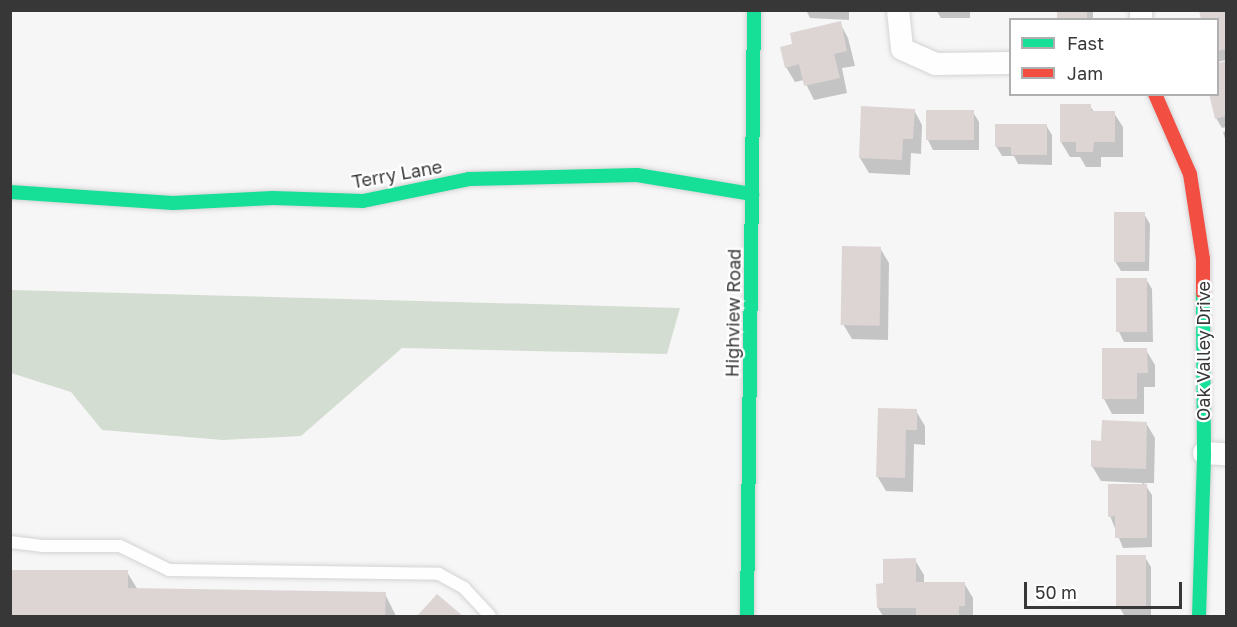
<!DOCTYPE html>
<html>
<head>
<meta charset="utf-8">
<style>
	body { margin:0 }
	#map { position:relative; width:1237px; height:627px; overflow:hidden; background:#f7f6f7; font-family:"Golos Text",sans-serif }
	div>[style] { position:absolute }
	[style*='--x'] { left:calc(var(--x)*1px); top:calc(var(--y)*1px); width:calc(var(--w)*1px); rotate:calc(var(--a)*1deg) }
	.green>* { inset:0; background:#d4ddd1 }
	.shadow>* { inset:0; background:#0003; transform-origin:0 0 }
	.building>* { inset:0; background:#dcd5d4; transform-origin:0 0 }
	.roads { filter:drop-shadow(0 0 2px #d4d3d4) drop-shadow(0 0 2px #d4d3d4) }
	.lane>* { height:12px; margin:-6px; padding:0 6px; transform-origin:6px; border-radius:6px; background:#fefefe }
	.street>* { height:22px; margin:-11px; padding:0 11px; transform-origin:11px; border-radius:11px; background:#fefefe }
	.fast>* { height:14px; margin:-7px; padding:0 7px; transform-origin:7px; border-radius:7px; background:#16e098 }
	.jam>* { height:14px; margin:-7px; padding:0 7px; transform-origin:7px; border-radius:7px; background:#f24e42 }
	span { translate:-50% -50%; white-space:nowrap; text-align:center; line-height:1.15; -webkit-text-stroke:4.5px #fff; paint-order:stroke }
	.street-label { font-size:18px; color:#383738 }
	.frame { position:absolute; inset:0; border:12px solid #383738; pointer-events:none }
	.legend { position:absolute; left:1009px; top:18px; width:210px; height:78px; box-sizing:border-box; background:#fff; border:2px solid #afafaf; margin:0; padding:8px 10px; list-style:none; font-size:18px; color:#383738 }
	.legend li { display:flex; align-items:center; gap:12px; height:30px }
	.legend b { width:30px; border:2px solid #afafaf }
	.scale { position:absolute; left:1024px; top:582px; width:158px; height:27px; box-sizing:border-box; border:3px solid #383738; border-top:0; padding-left:8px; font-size:18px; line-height:21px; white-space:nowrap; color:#383738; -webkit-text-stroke:4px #fff; paint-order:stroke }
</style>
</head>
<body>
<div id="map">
	<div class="green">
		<div style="clip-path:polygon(11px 290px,680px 308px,667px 354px,402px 348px,301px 436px,223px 440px,102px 430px,71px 392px,11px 373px)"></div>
	</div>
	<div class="shadow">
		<div style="clip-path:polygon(806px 10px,849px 10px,849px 20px,810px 18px)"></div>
		<div style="clip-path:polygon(936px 10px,970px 10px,970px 18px,941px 18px)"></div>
		<div style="left:1059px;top:10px;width:34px;height:10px"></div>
		<div style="clip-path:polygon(1200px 10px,1226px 10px,1226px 60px,1218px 62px,1218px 20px)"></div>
		<div style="clip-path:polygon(840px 23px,848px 38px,855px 66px,842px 68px,847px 93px,814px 100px,804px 80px,795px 82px,786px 67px,794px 45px)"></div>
		<div style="clip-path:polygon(1226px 63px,1226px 127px,1222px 128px,1216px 118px,1218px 65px)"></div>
		<div style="clip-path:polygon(1090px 106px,1094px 112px,1114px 113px,1123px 127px,1123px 157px,1101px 157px,1101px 167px,1086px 167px,1080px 157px,1070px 157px,1061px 142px)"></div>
		<div style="clip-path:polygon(914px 110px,922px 125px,921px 154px,911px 153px,910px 175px,869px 173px,860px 158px)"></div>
		<div style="clip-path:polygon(928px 112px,973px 112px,979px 122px,979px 150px,933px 150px,928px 140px)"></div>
		<div style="clip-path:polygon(1046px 125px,1052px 135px,1052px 165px,1018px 164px,1014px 156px,1002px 156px,996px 146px)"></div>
		<div style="clip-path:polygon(1226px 131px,1226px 142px,1223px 132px)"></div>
		<div style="clip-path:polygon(1144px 214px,1150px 224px,1149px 271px,1121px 271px,1115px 261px)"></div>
		<div style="clip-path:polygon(880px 248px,889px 263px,888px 340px,852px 339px,843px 324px)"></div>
		<div style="clip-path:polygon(1146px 279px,1152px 289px,1153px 342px,1124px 342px,1119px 332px)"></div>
		<div style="clip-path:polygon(1146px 350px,1155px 365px,1155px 387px,1144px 387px,1144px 414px,1112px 414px,1104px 399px)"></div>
		<div style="clip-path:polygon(916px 411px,925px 426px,925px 445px,914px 444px,913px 492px,886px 491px,877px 476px)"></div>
		<div style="clip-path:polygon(1146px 423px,1155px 438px,1154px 483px,1144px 483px,1152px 495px,1152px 547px,1123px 548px,1110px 516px,1143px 483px,1101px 481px,1092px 466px,1103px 442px)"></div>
		<div style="clip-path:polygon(1145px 557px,1151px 567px,1151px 616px,1124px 615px,1118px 605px)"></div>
		<div style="clip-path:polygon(915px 560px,924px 575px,924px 584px,964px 583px,973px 598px,973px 616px,883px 616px,878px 608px,885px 585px)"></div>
		<div style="clip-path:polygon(10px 572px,127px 572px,138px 590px,385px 594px,396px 616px,10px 616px)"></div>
		<div style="clip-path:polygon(437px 596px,460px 616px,419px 616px)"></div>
	</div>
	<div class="building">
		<div style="left:1057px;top:10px;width:30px;height:8px"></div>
		<div style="clip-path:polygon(1199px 10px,1226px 10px,1226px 49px,1218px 51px,1218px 20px,1201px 20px)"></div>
		<div style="clip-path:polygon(841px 21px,847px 51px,834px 54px,840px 78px,804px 86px,799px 64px,785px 68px,780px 47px,792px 44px,790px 33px)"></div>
		<div style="clip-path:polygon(1226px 61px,1226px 116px,1215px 119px,1209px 94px,1218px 94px,1218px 63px)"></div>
		<div style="clip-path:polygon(1060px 104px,1091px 104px,1091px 111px,1115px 111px,1115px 142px,1094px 142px,1093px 152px,1076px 152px,1076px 142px,1060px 142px)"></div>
		<div style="clip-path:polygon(861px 106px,915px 109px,913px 139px,903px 139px,902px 160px,859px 158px)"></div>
		<div style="left:974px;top:110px;width:30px;height:48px;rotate:90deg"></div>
		<div style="clip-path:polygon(995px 124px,1047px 124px,1047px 155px,1011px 155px,1011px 147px,995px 147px)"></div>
		<div style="left:1114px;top:212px;width:31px;height:50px"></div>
		<div style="left:842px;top:246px;width:39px;height:79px;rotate:1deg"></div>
		<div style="left:1116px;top:278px;width:31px;height:54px"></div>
		<div style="clip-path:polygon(1102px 348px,1147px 348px,1148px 373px,1137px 373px,1137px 399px,1102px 399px)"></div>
		<div style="clip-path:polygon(878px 408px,917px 409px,917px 430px,906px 430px,905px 478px,876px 477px)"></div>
		<div style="clip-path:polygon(1102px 420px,1147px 422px,1146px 469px,1091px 467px,1091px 440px,1101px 441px)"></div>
		<div style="clip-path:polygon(1108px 484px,1147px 484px,1147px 538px,1115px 538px,1115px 516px,1108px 517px)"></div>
		<div style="left:1116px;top:555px;width:30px;height:51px"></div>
		<div style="clip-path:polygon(916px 558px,916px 582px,965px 582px,965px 606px,959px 606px,959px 616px,916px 616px,916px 608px,877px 608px,876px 584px,883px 583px,883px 559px)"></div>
		<div style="clip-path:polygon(10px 570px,128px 570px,128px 588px,386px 592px,385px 616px,10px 616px)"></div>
		<div style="clip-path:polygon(437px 594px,463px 616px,417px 616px)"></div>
	</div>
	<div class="roads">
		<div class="lane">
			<div style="--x:10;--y:542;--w:32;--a:7"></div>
			<div style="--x:42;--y:546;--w:78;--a:0"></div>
			<div style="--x:120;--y:546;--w:55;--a:26.1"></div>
			<div style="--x:169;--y:570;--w:270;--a:0.8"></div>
			<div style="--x:439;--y:574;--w:29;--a:29"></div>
			<div style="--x:464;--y:588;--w:38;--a:47"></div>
		</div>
		<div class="street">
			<div style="--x:898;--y:10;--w:39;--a:84"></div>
			<div style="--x:902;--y:49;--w:36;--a:24"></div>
			<div style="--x:935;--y:64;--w:75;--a:-0.8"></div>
			<div style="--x:1141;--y:20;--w:10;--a:-90"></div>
			<div style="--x:1204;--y:453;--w:22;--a:3"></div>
		</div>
		<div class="fast">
			<div style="--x:10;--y:192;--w:163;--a:3.9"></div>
			<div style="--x:173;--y:203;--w:100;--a:-2.9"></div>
			<div style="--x:273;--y:198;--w:90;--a:1.9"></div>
			<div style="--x:363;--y:201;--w:108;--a:-11.7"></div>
			<div style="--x:469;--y:179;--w:168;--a:-1.4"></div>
			<div style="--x:637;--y:175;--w:117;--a:9.4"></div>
			<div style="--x:747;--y:616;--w:606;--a:-89.34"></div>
			<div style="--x:1199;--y:616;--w:163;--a:-88.2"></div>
			<div style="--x:1204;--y:453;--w:160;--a:-90.4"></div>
		</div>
		<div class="jam">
			<div style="--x:1155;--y:94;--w:87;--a:66.4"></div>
			<div style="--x:1190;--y:174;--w:86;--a:81.3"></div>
			<div style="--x:1203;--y:259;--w:34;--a:90"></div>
		</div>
	</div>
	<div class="street-label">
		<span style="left:397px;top:174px;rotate:-10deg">Terry Lane</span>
		<span style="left:733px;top:313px;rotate:-89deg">Highview Road</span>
		<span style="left:1203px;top:351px;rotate:-90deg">Oak Valley Drive</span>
	</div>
	<div class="frame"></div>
	<ul class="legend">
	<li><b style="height:8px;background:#16e098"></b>Fast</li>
	<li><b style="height:8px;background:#f24e42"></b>Jam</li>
	</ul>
	<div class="scale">50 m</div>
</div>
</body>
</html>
